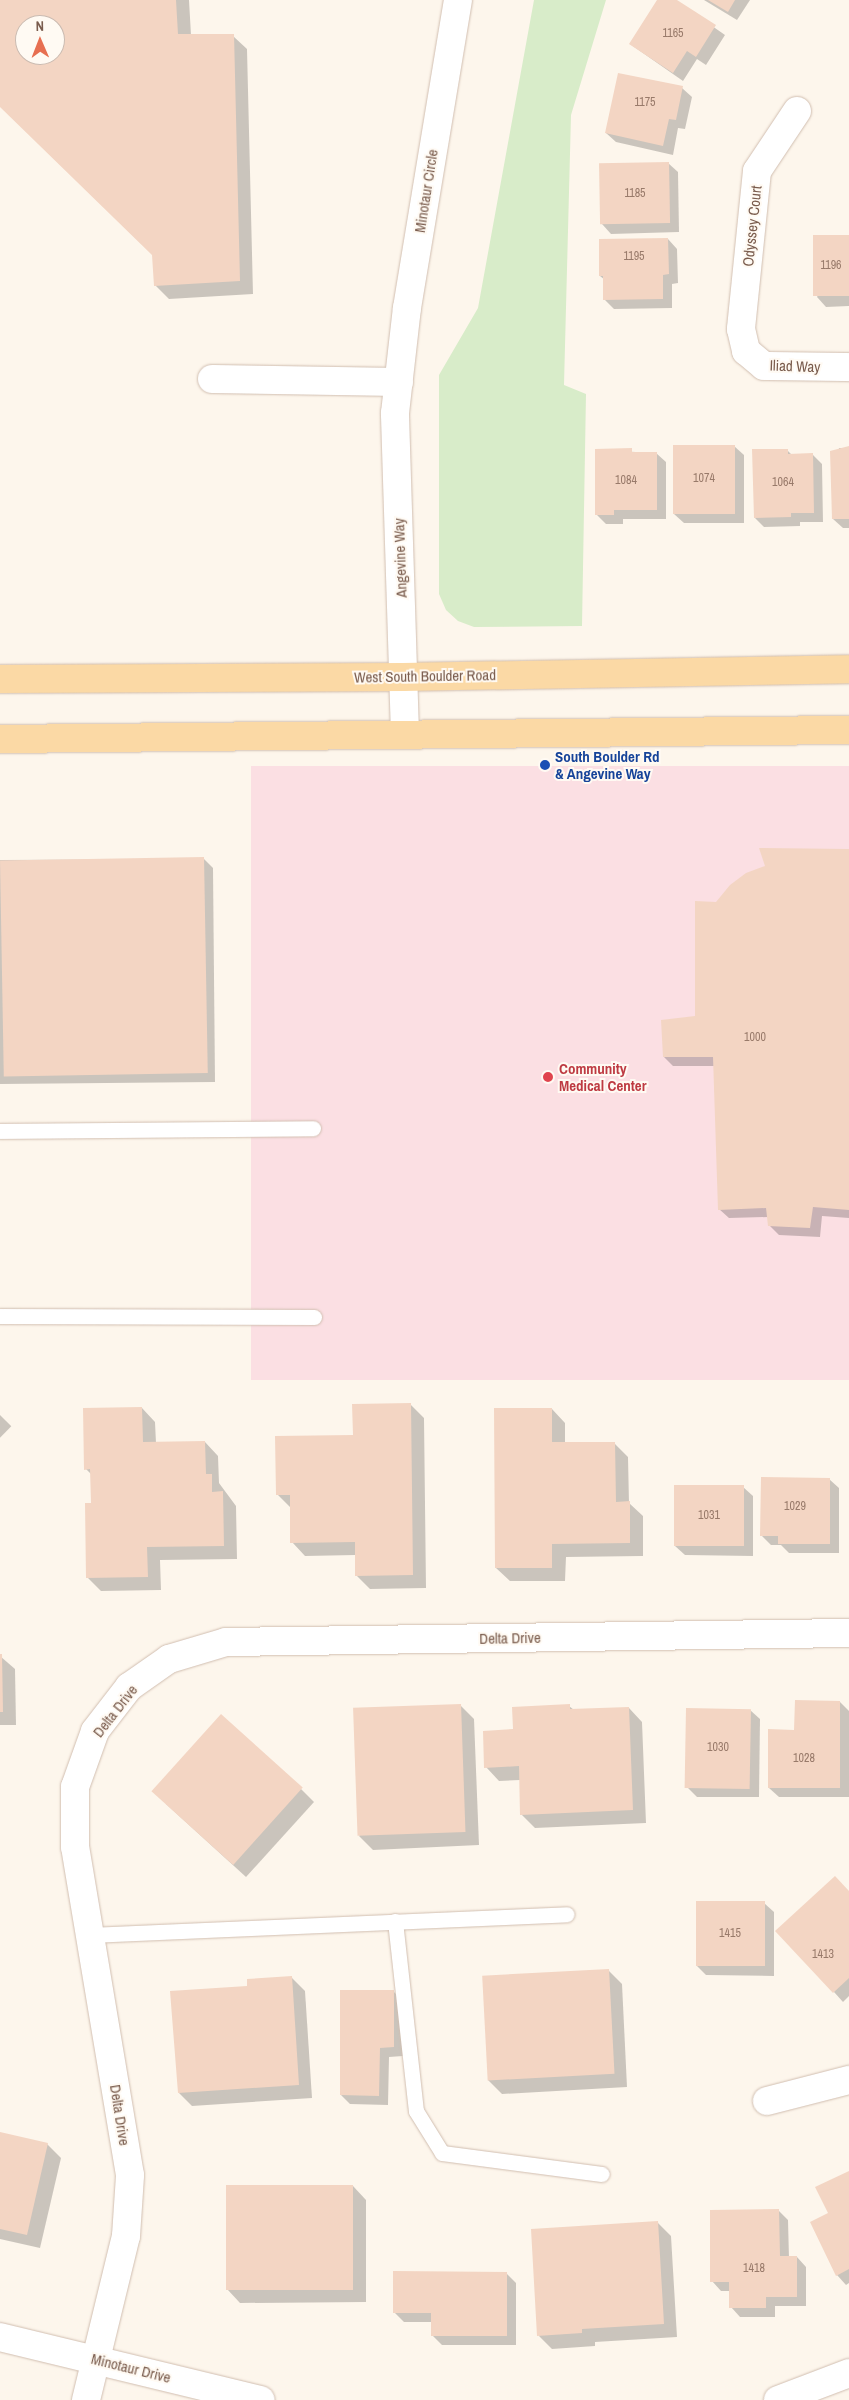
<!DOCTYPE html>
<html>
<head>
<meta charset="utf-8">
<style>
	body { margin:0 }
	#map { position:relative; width:849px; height:2400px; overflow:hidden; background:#fdf6ec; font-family:"Archivo Narrow",sans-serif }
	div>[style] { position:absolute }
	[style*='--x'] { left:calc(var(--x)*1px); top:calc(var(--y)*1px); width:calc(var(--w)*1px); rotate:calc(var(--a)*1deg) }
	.medical>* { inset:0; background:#fbdfe3; transform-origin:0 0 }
	.green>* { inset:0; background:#d8ecc9 }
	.shadow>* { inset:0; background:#0003; transform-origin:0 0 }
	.building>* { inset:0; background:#f3d5c3; transform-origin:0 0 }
	.roads { filter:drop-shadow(0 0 1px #d1beb0) drop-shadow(0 0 1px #d1beb0) }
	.lane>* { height:15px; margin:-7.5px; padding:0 7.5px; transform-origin:7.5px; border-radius:7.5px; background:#fff }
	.street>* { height:28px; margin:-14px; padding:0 14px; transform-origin:14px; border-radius:14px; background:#fff }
	.primary>* { height:28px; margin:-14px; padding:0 14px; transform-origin:14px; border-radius:14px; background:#fbd9a5 }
	.dots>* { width:14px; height:14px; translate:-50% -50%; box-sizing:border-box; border:2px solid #fffaf3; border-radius:50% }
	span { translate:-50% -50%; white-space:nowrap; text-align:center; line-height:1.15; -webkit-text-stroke:4px #fffaf3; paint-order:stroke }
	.number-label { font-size:12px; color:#987a6a }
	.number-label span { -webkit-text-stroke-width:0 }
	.street-label { font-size:15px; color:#7a5c4d }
	.transit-label { font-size:15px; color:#164399; font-weight:700 }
	.left { translate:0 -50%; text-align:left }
	.health-label { font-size:15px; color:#be3a42; font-weight:700 }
	.north { position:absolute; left:15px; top:15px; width:50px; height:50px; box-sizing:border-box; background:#fffaf3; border:1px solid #cabbb1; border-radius:50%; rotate:359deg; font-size:14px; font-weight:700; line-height:20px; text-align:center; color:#7a5c4d }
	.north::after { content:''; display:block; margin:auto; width:18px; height:22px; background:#e76f51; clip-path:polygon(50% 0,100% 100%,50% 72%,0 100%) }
</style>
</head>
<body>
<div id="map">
	<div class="medical">
		<div style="left:849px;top:766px;width:614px;height:598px;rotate:90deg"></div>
	</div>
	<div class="green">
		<div style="clip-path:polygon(534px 0,606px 0,571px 115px,564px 385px,586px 394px,582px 626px,474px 627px,458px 621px,446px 610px,439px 594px,439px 375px,478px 308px)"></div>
	</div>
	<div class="shadow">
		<div style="clip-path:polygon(evenodd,0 0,189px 0,191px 35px,233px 36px,247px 49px,253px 294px,169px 299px,155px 285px,153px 255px,0 106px,0 0,25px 25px,55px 25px,55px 55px,25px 55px,25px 25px)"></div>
		<div style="clip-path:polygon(658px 0,675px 0,725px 35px,706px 65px,697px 59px,683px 81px,630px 44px)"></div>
		<div style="clip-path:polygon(704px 0,750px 0,737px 20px)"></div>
		<div style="clip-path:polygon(682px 88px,692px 97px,685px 129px,678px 128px,673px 155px,616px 142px,606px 133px)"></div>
		<div style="clip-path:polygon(668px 163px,678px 172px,679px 232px,611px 234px,602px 224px)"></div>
		<div style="clip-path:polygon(849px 236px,849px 306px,826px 307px,817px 297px)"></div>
		<div style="clip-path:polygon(668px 239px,677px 249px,678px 283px,672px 284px,672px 308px,614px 309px,605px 300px,605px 280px,600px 276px)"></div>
		<div style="clip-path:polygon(734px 446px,744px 455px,744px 523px,684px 523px,674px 514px)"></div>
		<div style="clip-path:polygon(839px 448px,849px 448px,849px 528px,843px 528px,833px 519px)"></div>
		<div style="clip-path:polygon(596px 450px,656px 453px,666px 462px,666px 519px,623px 519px,623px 524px,606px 524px,597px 515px)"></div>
		<div style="clip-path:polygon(787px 450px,792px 455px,813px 455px,822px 464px,823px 522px,800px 522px,800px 526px,764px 527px,755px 518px)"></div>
		<div style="clip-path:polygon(849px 850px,849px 1218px,822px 1216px,820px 1237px,779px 1235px,770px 1226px,768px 1217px,729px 1218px,719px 1209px,714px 1066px,673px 1066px,664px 1057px,696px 1017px,717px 903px)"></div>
		<div style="clip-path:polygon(204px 859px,213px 868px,215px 1082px,0 1084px,0 860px)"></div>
		<div style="clip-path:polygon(410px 1404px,424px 1418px,426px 1588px,370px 1589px,356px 1575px,356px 1555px,305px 1556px,292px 1542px,291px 1508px,277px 1494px,354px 1436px)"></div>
		<div style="clip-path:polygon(142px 1408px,155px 1422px,156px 1443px,205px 1442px,218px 1456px,219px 1483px,236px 1506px,237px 1559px,160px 1560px,161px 1590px,101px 1591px,88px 1578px,92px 1504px,92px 1475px,86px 1469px)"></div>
		<div style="clip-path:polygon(552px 1409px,565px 1423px,565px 1444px,615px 1444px,628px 1457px,629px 1503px,643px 1516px,643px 1556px,566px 1557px,565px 1581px,510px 1581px,496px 1568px)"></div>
		<div style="left:0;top:1415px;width:16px;height:179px;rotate:45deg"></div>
		<div style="clip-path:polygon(829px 1479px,839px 1488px,839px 1553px,789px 1553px,781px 1545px,771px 1545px,762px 1536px)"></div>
		<div style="clip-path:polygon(743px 1487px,753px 1496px,753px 1556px,685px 1555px,675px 1546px)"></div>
		<div style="clip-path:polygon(0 1656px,15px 1669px,16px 1725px,0 1725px)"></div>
		<div style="clip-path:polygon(840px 1702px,849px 1711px,849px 1797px,779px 1797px,769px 1788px,795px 1731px)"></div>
		<div style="clip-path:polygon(461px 1706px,474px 1719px,479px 1845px,373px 1850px,359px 1836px)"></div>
		<div style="clip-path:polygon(569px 1706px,574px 1710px,629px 1708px,642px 1722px,646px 1823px,535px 1828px,521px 1814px,520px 1780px,499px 1781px,486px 1767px,514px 1731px)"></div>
		<div style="clip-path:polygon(750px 1710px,760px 1719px,759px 1797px,697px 1797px,687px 1787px)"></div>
		<div style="clip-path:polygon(301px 1789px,314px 1802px,246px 1877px,166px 1804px)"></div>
		<div style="clip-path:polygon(849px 1892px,849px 1996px,843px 2002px,834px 1992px)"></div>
		<div style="clip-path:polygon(764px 1903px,774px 1912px,774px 1976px,706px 1975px,697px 1966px)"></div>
		<div style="clip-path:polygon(608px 1970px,622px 1984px,627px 2087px,502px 2094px,488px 2080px)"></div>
		<div style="clip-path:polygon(291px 1977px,305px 1991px,312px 2098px,192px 2106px,179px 2093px,248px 1987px)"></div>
		<div style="clip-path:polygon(393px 1991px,403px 2001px,403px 2056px,389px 2057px,388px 2105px,350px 2104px,341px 2095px)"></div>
		<div style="clip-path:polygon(0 2134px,47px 2144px,61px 2158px,40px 2248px,0 2239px)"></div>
		<div style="clip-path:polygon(849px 2173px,849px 2283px,846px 2285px,837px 2275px)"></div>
		<div style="clip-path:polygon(353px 2186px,366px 2200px,366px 2302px,240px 2303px,227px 2289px)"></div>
		<div style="clip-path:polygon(779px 2211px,788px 2220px,789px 2258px,797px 2257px,806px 2267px,806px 2306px,775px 2306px,775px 2317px,740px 2317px,731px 2307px,730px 2291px,721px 2291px,712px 2281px)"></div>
		<div style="clip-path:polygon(657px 2222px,671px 2236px,677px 2337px,595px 2342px,595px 2346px,552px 2349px,539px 2336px,532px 2230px)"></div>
		<div style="clip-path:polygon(506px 2273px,516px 2283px,516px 2345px,442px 2345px,432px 2335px,432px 2322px,404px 2322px,394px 2312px)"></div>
	</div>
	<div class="building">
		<div style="clip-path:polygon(evenodd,0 0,176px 0,178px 34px,234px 34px,240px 281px,154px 286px,152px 255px,0 107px,0 0,25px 25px,55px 25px,55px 55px,25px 55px,25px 25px)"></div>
		<div style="clip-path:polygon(657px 0,677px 0,716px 25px,696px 57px,687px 51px,673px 73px,629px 44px)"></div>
		<div style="clip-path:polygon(708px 0,735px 0,728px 12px)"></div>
		<div style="clip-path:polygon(618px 73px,683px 86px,676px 120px,669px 119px,663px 146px,605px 133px)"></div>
		<div style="left:669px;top:162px;width:61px;height:70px;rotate:89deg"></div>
		<div style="left:849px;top:235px;width:61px;height:36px;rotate:90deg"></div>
		<div style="clip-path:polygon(668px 238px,669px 274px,663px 275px,663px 299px,603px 300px,603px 276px,599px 276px,599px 239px)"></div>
		<div style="left:673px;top:445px;width:62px;height:69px"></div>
		<div style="clip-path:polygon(849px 446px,849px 519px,832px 519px,830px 451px)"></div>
		<div style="clip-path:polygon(632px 448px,632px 452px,657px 452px,657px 510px,614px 510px,614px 515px,595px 515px,595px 449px)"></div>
		<div style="clip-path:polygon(752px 449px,788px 449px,788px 454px,813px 453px,814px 513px,791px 513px,791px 517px,754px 518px)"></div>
		<div style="clip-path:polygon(759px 848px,849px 849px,849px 1210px,813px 1207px,810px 1228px,768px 1226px,766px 1208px,718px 1210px,713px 1057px,663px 1057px,661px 1020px,695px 1016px,695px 901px,716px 902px,730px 885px,746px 873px,765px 866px)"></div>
		<div style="left:204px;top:857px;width:216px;height:204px;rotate:89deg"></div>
		<div style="clip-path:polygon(411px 1403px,413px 1575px,355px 1576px,355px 1542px,290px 1543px,290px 1495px,276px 1495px,275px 1436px,353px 1435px,352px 1404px)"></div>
		<div style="clip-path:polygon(142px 1407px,143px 1442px,205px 1441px,206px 1474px,212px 1474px,212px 1492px,223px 1491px,224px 1546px,147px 1547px,148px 1577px,86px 1578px,85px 1503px,91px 1503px,90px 1469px,84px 1470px,83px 1408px)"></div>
		<div style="clip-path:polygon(494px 1408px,552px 1408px,552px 1442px,615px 1442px,616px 1502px,630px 1501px,630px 1543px,552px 1544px,552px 1568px,495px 1568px)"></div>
		<div style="clip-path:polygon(761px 1477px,830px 1478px,830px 1544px,778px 1544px,778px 1536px,760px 1536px)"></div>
		<div style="left:674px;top:1485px;width:70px;height:61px"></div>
		<div style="clip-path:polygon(0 1654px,2px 1654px,3px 1712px,0 1712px)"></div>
		<div style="clip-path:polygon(795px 1700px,840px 1701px,840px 1788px,768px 1788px,768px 1729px,794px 1730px)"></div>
		<div style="left:461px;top:1704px;width:128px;height:108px;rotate:88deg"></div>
		<div style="clip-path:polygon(570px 1704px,570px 1709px,629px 1707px,633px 1810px,520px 1815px,519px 1766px,484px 1768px,483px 1731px,513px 1729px,512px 1707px)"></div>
		<div style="left:686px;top:1708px;width:65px;height:80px;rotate:1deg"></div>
		<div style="left:221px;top:1714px;width:110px;height:104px;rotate:42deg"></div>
		<div style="clip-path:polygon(835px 1876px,849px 1891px,849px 1978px,833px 1993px,775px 1931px)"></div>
		<div style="left:696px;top:1901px;width:69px;height:65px"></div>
		<div style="left:609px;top:1969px;width:105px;height:127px;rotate:87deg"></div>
		<div style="clip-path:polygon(292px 1976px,299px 2085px,178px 2093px,170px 1991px,247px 1986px,247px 1979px)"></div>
		<div style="clip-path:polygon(340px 1990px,394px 1990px,394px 2047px,380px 2048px,379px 2096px,340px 2095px)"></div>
		<div style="clip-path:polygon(0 2132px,48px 2143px,27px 2235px,0 2229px)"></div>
		<div style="clip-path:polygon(849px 2171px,849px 2269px,836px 2276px,810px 2222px,828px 2213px,815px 2187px)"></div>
		<div style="left:226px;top:2185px;width:127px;height:105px"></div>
		<div style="clip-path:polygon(779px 2209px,780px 2256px,797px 2256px,797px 2297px,766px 2297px,766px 2308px,729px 2308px,729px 2282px,710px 2282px,710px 2210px)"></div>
		<div style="clip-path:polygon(658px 2221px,664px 2324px,582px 2329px,582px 2333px,537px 2336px,531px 2229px)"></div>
		<div style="clip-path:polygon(393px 2271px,507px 2272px,507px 2336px,431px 2336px,431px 2313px,393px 2313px)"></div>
	</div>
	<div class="roads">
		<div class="lane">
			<div style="--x:0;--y:1131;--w:313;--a:-0.5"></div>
			<div style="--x:0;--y:1316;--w:314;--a:0.2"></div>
			<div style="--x:395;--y:1921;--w:191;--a:83.7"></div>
			<div style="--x:416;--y:2111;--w:49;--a:58.2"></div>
			<div style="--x:442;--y:2153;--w:161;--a:7.5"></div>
			<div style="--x:91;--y:1935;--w:476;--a:-2.5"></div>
		</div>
		<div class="street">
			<div style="--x:797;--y:111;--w:72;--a:123.7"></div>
			<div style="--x:757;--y:171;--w:159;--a:95.8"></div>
			<div style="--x:741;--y:329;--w:23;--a:77"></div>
			<div style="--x:746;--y:351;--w:23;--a:40"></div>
			<div style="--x:764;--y:366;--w:85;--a:0.7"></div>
			<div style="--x:212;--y:379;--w:187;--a:0.9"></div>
			<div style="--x:405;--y:734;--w:321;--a:-91.8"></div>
			<div style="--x:395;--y:413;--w:106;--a:-83.5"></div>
			<div style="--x:407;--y:308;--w:312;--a:-80.6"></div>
			<div style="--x:767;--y:2101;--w:85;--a:-14.4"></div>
			<div style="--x:0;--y:2337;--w:268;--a:13.6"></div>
			<div style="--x:86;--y:2400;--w:169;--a:-76.3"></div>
			<div style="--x:126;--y:2236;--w:61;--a:-86.2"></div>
			<div style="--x:130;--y:2175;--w:333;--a:-99.5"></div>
			<div style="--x:75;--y:1847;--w:60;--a:-90"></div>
			<div style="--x:75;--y:1787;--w:59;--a:-70.3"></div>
			<div style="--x:95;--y:1731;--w:56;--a:-52.3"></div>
			<div style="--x:129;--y:1687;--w:49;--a:-35"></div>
			<div style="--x:169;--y:1659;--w:59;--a:-16.6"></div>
			<div style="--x:226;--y:1642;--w:623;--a:-0.83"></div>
			<div style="--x:778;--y:2400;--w:76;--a:-20.8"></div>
		</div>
		<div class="primary">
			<div style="--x:0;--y:679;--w:403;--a:-0.3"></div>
			<div style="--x:403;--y:677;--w:446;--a:-1"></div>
			<div style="--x:0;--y:739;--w:849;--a:-0.61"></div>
		</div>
	</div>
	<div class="dots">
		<div style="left:545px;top:765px;background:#1a4fb4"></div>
		<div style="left:548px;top:1077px;background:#e0444e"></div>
	</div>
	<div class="number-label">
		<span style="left:673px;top:34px">1165</span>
		<span style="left:645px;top:103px">1175</span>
		<span style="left:635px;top:194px">1185</span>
		<span style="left:634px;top:257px">1195</span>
		<span style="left:831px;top:266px">1196</span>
		<span style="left:704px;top:479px">1074</span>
		<span style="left:626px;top:481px">1084</span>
		<span style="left:783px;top:483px">1064</span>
		<span style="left:755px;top:1038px">1000</span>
		<span style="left:795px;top:1507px">1029</span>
		<span style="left:709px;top:1516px">1031</span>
		<span style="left:718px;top:1748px">1030</span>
		<span style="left:804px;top:1759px">1028</span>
		<span style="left:730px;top:1934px">1415</span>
		<span style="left:823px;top:1955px">1413</span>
		<span style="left:754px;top:2269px">1418</span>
	</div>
	<div class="street-label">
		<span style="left:426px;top:191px;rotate:-81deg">Minotaur Circle</span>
		<span style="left:752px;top:226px;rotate:-84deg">Odyssey Court</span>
		<span style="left:795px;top:366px;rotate:2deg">Iliad Way</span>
		<span style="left:400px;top:558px;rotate:-92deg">Angevine Way</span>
		<span style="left:425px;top:676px;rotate:-1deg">West South Boulder Road</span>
		<span style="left:510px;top:1638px;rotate:-1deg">Delta Drive</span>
		<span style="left:115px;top:1711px;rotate:-52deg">Delta Drive</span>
		<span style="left:120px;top:2115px;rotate:81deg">Delta Drive</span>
		<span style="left:131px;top:2368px;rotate:14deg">Minotaur Drive</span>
	</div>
	<div class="transit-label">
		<span class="left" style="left:555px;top:765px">South Boulder Rd<br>&amp; Angevine Way</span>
	</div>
	<div class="health-label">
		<span class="left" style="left:559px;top:1077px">Community<br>Medical Center</span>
	</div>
	<div class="north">N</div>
</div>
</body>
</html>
